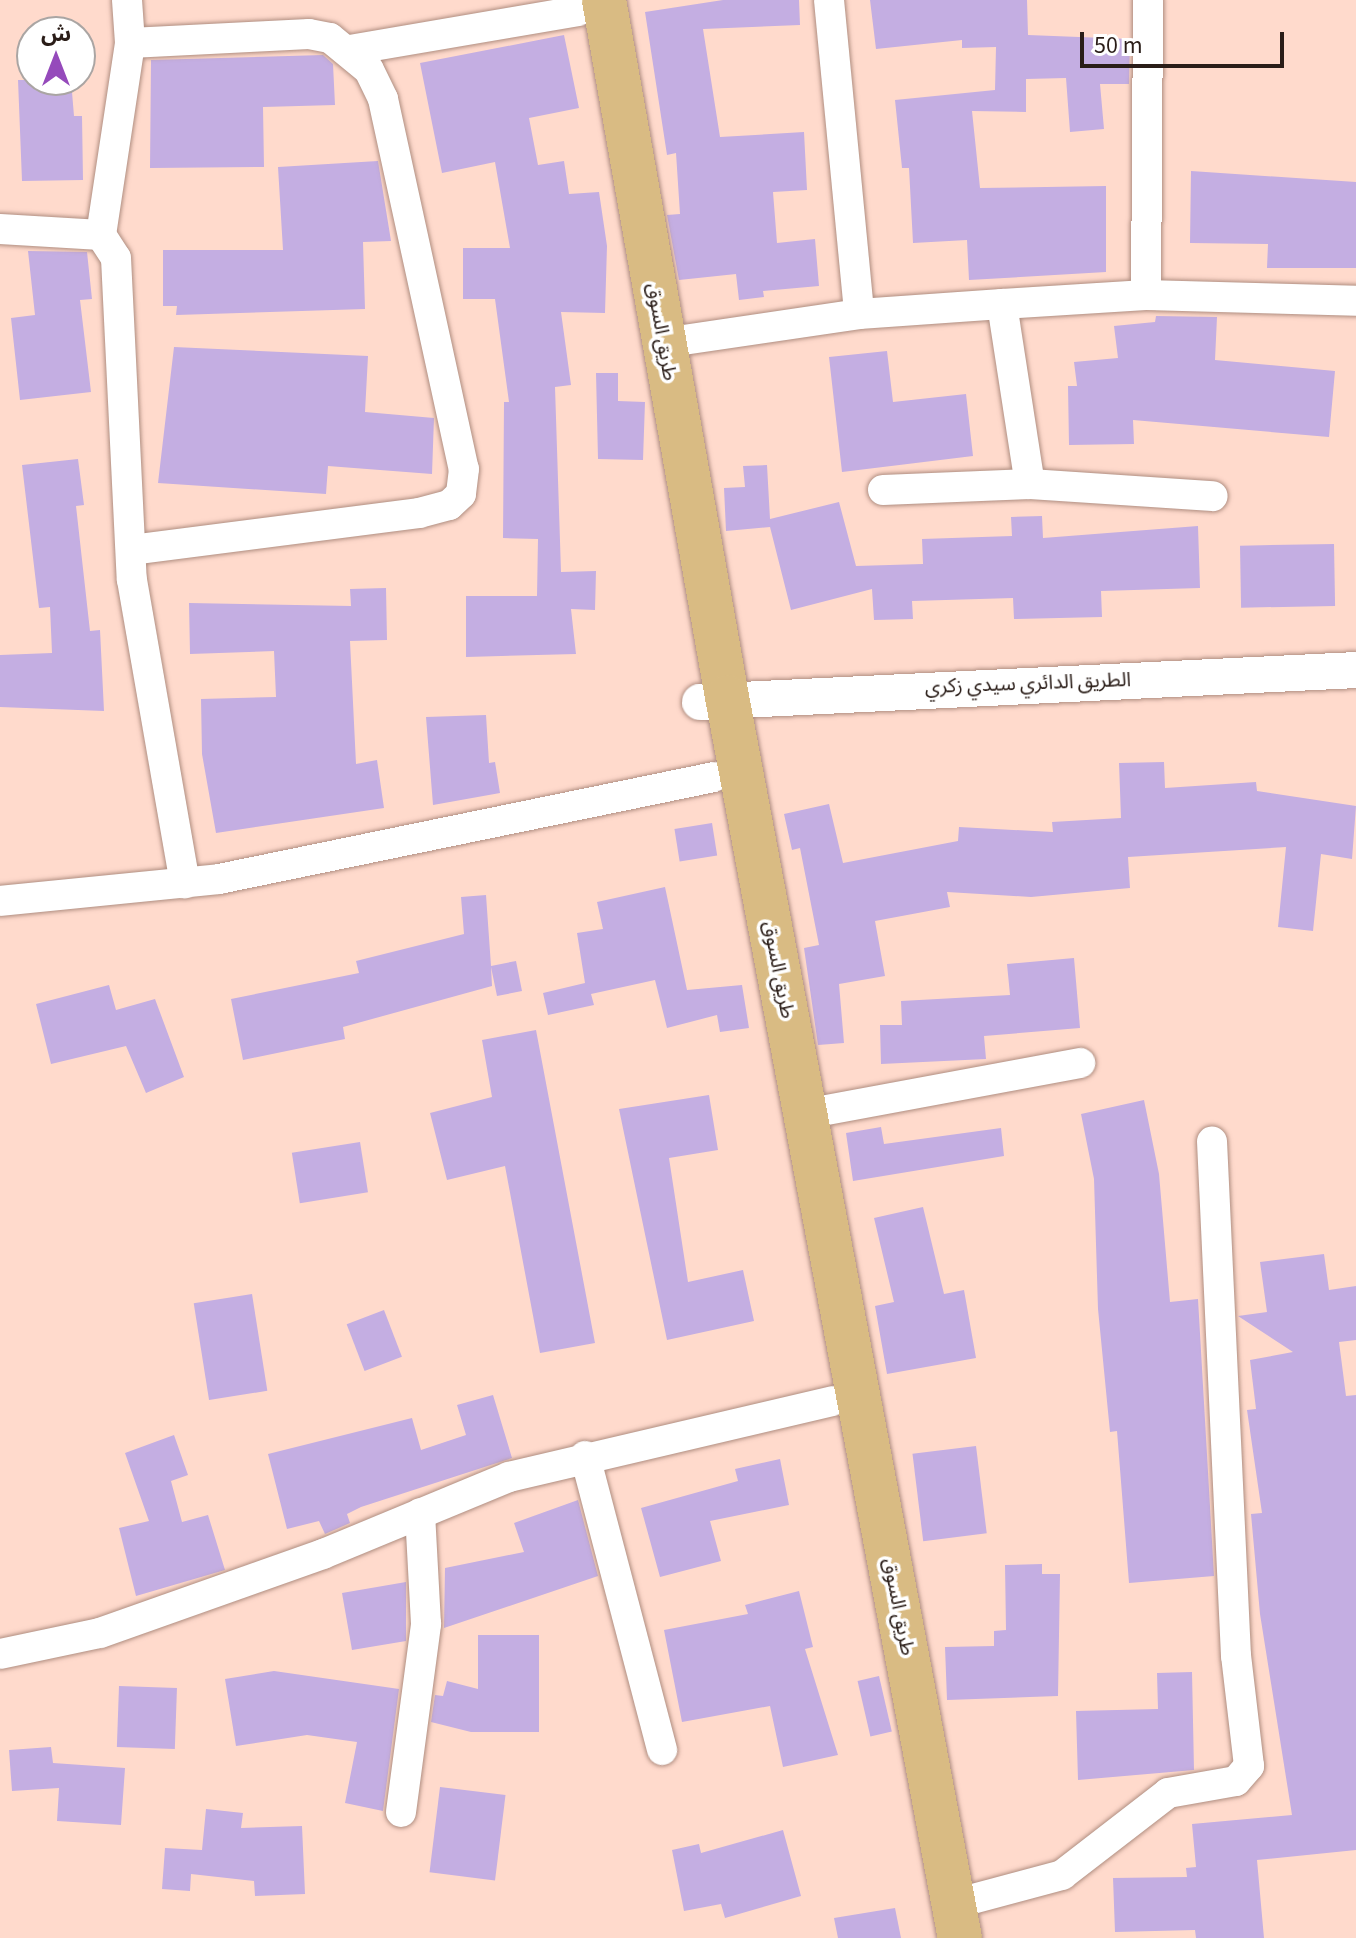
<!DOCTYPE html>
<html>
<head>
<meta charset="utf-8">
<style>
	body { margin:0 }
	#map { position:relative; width:1356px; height:1938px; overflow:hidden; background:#ffdacc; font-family:"Source Sans 3","Noto Sans Arabic",sans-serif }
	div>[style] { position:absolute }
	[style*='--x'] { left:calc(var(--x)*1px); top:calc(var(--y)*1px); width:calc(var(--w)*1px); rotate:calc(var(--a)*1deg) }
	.building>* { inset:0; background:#c4aee2; transform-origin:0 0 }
	.roads { filter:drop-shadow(0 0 2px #b08e81) drop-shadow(0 0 2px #b08e81) }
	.minor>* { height:30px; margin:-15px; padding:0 15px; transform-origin:15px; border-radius:15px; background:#fff }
	.tertiary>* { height:36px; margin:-18px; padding:0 18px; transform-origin:18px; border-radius:18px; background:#fff }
	.primary>* { height:44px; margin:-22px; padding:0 22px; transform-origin:22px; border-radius:22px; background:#d9bb83 }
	span { translate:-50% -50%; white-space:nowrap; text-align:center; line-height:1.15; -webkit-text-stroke:7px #fff; paint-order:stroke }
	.street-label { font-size:20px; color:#2a1d18 }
	.north { position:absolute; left:16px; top:16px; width:80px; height:80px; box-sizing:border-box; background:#fff; border:2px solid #aaa5a3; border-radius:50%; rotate:0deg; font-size:22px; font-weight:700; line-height:32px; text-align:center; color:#2a1d18 }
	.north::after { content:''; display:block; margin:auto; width:28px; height:36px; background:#954abb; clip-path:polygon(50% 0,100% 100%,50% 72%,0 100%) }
	.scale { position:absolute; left:1080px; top:32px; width:204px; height:36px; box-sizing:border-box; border:4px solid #2a1d18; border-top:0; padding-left:10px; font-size:24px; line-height:28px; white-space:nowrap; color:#2a1d18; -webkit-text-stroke:6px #fff; paint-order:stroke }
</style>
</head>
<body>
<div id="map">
	<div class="building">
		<div style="clip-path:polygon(723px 0,799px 0,800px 25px,703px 29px,720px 137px,804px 132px,807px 190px,773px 192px,777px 243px,815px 239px,819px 286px,763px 291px,764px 297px,739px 300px,736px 274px,679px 280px,667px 215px,680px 214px,676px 153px,667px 155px,645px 12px)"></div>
		<div style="clip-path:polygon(870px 0,1027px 0,1028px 35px,1130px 39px,1129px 84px,1100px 84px,1104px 129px,1070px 132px,1066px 78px,1026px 79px,1026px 112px,972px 111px,980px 188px,1106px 186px,1106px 272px,969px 280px,967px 240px,913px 243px,909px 168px,902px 168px,895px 100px,995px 90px,996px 47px,962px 48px,962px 40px,876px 49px)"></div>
		<div style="clip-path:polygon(564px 35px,579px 108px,529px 118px,538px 165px,564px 161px,569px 194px,599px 192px,607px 246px,605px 313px,561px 312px,571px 385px,555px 387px,561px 572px,596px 571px,595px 610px,571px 609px,576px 654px,466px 657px,466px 596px,537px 596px,538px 539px,503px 538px,504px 402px,509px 402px,495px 299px,463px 299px,463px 248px,510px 248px,495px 162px,442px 173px,420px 63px)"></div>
		<div style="clip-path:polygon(323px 55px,333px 64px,335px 105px,263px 107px,264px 167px,150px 168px,151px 60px)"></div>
		<div style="clip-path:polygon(18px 80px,71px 80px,74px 116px,82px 116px,83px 180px,22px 181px)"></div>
		<div style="clip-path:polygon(378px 161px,391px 241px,363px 242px,365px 309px,176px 315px,177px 306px,163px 306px,163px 250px,283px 250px,278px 167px)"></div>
		<div style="clip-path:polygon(1191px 171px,1356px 182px,1356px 268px,1267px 268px,1268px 244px,1190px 243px)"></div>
		<div style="clip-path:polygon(28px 251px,87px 252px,92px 299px,80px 300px,91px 392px,20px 400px,11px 318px,35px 315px)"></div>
		<div style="clip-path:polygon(1156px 316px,1217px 317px,1215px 360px,1335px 371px,1329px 437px,1133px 420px,1134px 444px,1069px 445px,1068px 386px,1077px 386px,1074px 362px,1118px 358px,1114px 326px,1155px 322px)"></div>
		<div style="clip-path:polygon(174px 347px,368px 356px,365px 412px,434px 418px,432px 474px,328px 466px,326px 494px,158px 483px)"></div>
		<div style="clip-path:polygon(887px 351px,893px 402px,966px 394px,973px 456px,842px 472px,829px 357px)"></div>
		<div style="clip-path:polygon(596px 373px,618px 373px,618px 401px,645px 402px,643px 460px,598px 459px)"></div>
		<div style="clip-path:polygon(78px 459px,84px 505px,76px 506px,90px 631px,100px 630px,104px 711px,0 707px,0 655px,52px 653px,50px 607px,39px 608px,22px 465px)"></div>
		<div style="clip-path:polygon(767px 465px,770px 519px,839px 502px,856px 566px,923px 564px,922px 539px,1012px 536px,1011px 517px,1042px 516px,1043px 538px,1198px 526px,1200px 588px,1101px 591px,1102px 617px,1014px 619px,1013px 598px,912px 601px,913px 619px,874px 620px,872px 589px,791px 610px,770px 527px,726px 531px,724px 488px,745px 487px,743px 466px)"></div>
		<div style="left:1334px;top:544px;width:62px;height:94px;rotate:89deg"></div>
		<div style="clip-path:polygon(386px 588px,387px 640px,350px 641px,356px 764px,377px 760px,384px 808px,216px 833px,202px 754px,201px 699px,276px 697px,274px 651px,190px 654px,189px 603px,351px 606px,350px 589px)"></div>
		<div style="clip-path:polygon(486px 715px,489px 763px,495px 762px,500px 793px,433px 805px,426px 717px)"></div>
		<div style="clip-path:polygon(1164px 762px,1165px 788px,1256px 782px,1257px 791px,1356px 806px,1352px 859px,1321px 854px,1313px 931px,1278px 927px,1286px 847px,1128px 857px,1130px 888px,1031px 897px,947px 892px,950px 907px,875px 921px,885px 976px,839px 984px,844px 1043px,818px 1045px,804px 948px,819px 945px,800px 848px,792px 850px,784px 814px,829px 804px,843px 863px,958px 841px,959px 827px,1053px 832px,1052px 822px,1121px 818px,1119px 763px)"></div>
		<div style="left:712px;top:823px;width:33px;height:38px;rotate:81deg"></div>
		<div style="clip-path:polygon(665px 887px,687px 990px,742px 985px,749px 1028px,720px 1032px,717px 1015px,667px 1028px,655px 980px,591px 994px,594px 1005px,548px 1015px,543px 993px,585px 983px,577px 933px,603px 929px,597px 902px)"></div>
		<div style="clip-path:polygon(486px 895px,491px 966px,516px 961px,522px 991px,497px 996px,491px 967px,492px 986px,343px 1027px,345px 1039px,243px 1060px,231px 999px,359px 973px,356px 961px,464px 934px,461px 897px)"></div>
		<div style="clip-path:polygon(1074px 958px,1080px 1028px,984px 1036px,986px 1059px,881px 1064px,880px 1025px,902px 1025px,901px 1001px,1010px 995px,1007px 964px)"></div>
		<div style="clip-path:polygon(109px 985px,116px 1010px,155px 999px,184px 1077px,146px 1093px,126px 1046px,51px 1064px,36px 1004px)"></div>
		<div style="clip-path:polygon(536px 1030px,595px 1343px,540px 1353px,505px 1166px,447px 1180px,430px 1113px,492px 1097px,482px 1040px)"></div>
		<div style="clip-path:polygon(709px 1095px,718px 1150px,669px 1158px,688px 1282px,743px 1270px,754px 1321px,667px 1340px,619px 1109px)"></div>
		<div style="clip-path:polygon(1144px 1100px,1159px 1174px,1170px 1302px,1198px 1299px,1214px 1576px,1129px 1583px,1117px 1431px,1110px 1432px,1098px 1309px,1094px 1179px,1081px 1114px)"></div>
		<div style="clip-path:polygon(881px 1127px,884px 1144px,1001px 1128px,1004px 1156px,853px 1181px,846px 1133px)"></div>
		<div style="left:360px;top:1142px;width:51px;height:69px;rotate:81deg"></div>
		<div style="clip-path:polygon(923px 1207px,944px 1294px,964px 1290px,976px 1358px,887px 1374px,875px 1306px,894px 1302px,874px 1218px)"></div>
		<div style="clip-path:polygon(1324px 1254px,1329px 1290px,1356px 1286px,1356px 1340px,1339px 1342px,1346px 1396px,1356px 1395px,1356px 1850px,1257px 1860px,1264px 1938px,1196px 1938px,1195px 1930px,1115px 1932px,1113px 1878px,1187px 1877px,1186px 1868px,1196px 1867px,1192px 1824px,1292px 1815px,1260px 1614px,1251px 1514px,1262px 1513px,1247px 1410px,1256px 1409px,1250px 1360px,1293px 1352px,1238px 1316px,1267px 1312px,1260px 1262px)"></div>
		<div style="left:252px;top:1294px;width:98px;height:59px;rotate:81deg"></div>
		<div style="left:384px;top:1310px;width:50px;height:40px;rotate:69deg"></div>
		<div style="clip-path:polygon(493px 1395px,512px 1458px,361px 1507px,347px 1514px,350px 1523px,325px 1534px,319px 1521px,287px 1529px,268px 1454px,412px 1418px,421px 1450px,466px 1435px,457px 1405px)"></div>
		<div style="clip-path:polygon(174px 1435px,188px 1475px,171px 1481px,182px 1522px,208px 1515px,225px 1570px,136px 1596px,119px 1528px,149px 1521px,125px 1453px)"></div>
		<div style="left:976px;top:1446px;width:88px;height:64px;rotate:83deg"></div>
		<div style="clip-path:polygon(780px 1459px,789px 1505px,710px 1521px,721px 1561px,660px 1577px,641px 1508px,738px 1481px,735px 1469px)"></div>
		<div style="clip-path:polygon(578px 1500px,598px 1576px,444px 1628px,445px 1568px,524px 1552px,514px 1523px)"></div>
		<div style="clip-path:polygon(1042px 1564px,1042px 1574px,1060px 1574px,1058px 1696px,947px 1700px,945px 1647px,994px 1646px,994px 1631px,1006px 1630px,1005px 1565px)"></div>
		<div style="clip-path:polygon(406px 1582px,406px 1641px,352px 1650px,342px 1593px)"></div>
		<div style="clip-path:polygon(799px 1591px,813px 1647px,805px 1649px,838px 1755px,783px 1767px,770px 1706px,682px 1722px,664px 1630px,748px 1614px,745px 1605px)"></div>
		<div style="clip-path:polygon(478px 1635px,539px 1635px,539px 1732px,471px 1732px,431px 1722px,435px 1695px,443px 1696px,447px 1681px,478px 1689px)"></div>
		<div style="clip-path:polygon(274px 1671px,399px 1689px,383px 1811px,345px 1803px,357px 1742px,307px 1735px,236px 1746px,225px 1679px)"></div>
		<div style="clip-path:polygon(1192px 1672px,1194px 1770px,1078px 1780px,1076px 1711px,1158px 1709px,1157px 1673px)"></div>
		<div style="left:879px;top:1676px;width:57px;height:22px;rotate:77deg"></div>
		<div style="left:119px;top:1686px;width:58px;height:61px;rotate:2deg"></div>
		<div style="clip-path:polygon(51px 1747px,53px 1763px,125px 1768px,121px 1825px,57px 1821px,59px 1788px,12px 1791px,9px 1750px)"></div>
		<div style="left:440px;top:1787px;width:66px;height:86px;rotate:7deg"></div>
		<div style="clip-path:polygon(206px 1809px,243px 1813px,241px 1828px,302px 1826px,305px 1894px,255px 1896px,254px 1881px,191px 1874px,190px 1891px,162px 1889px,165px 1848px,202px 1850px)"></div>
		<div style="clip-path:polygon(783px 1830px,801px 1896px,725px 1918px,721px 1904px,684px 1911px,672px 1850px,699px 1844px,701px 1853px)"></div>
		<div style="clip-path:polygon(895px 1908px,901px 1938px,838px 1938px,834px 1918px)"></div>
	</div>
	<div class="roads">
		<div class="minor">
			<div style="--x:829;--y:0;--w:315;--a:84.5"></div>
			<div style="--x:130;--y:43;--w:179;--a:-2.9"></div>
			<div style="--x:309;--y:34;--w:21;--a:11"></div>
			<div style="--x:330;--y:38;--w:50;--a:39.4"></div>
			<div style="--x:369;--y:70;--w:32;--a:64"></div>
			<div style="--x:383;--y:99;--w:379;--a:77.7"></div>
			<div style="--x:464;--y:469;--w:25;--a:97"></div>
			<div style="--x:461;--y:494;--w:16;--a:137"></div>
			<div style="--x:449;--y:505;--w:31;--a:165"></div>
			<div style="--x:419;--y:513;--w:290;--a:172.7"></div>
			<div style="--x:350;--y:50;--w:232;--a:-9.7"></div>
			<div style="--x:0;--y:229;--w:101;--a:3.4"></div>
			<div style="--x:101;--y:235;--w:27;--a:57"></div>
			<div style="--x:116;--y:258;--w:322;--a:87.2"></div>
			<div style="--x:132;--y:580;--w:308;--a:80.1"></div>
			<div style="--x:101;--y:235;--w:194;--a:-81.4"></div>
			<div style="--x:130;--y:43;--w:43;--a:-94"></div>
			<div style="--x:1146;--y:295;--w:295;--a:-89.6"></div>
			<div style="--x:1002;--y:304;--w:182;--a:81.2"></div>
			<div style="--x:663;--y:343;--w:198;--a:-8.4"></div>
			<div style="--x:859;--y:314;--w:143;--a:-4"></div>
			<div style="--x:1002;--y:304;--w:144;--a:-3.6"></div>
			<div style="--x:1146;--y:295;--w:210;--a:1.6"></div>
			<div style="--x:883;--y:490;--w:147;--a:-2.3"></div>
			<div style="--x:1030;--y:484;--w:183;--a:3.8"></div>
			<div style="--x:0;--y:901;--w:220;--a:-5.7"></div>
			<div style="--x:219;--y:879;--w:505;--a:-11.64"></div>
			<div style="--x:805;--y:1114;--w:280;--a:-10.5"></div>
			<div style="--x:585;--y:1456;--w:304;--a:75.3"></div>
			<div style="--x:0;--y:1654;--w:102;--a:-11.9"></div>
			<div style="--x:100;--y:1633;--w:237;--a:-19.5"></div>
			<div style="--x:323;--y:1554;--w:201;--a:-22.5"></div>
			<div style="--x:509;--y:1477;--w:332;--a:-13.2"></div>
			<div style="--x:401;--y:1812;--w:190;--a:-82.4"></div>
			<div style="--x:426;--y:1624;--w:111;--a:-93.1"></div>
			<div style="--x:954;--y:1904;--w:112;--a:-15"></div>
			<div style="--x:1062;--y:1875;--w:134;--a:-37.7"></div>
			<div style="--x:1168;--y:1793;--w:69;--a:-10"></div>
			<div style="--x:1236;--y:1781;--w:20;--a:-49"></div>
			<div style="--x:1249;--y:1766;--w:111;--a:-96.7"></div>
			<div style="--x:1236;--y:1656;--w:515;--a:-92.67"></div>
		</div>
		<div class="tertiary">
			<div style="--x:700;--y:702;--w:657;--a:-2.79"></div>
		</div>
		<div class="primary">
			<div style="--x:604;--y:0;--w:708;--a:79.99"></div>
			<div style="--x:727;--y:697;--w:1263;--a:79.37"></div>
		</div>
	</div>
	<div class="street-label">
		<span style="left:661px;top:332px;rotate:80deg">طريق السوق</span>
		<span style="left:1028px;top:684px;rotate:-2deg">الطريق الدائري سيدي زكري</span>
		<span style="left:778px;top:970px;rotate:79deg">طريق السوق</span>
		<span style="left:898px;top:1607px;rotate:79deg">طريق السوق</span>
	</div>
	<div class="north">ش</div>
	<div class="scale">50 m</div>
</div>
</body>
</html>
